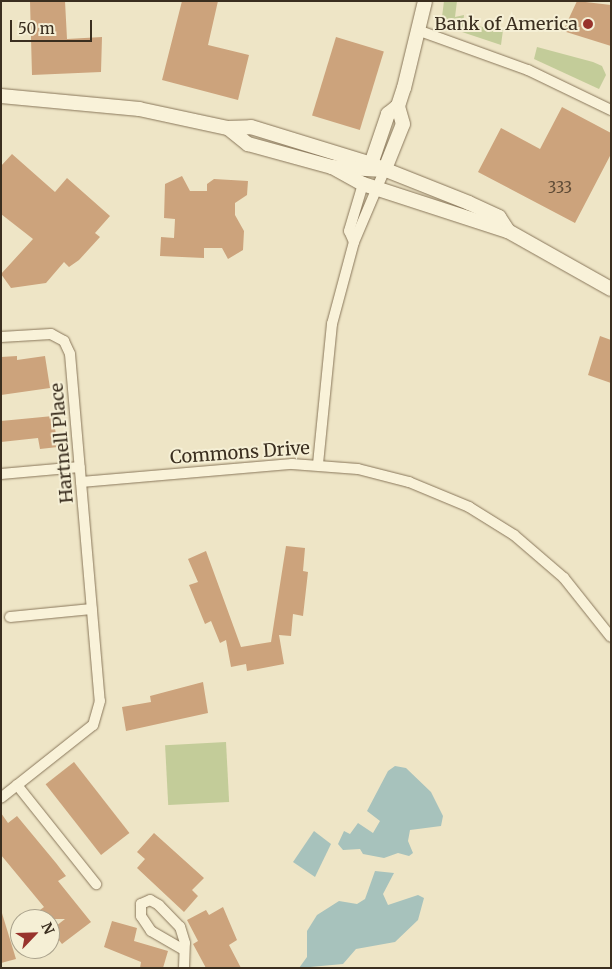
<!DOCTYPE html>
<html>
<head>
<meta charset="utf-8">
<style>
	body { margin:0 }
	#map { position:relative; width:612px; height:969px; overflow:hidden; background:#eee5c6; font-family:Merriweather,serif }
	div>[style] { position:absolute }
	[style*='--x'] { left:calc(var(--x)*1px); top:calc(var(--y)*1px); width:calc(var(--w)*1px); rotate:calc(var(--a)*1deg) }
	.green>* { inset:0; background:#c3cc99; transform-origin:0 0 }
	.water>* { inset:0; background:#a7c2bc }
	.building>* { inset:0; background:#cca37c; transform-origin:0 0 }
	.roads { filter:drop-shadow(0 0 1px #89775b) drop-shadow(0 0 1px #89775b) }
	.street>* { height:10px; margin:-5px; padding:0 5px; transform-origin:5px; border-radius:5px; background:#f9f2d9 }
	.secondary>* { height:14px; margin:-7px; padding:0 7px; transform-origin:7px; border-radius:7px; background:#f9f2d9 }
	.dots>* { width:14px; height:14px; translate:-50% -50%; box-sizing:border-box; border:2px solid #f5efd5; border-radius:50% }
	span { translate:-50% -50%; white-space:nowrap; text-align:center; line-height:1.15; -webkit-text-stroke:4px #f5efd5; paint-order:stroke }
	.number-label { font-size:15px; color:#5e4b36 }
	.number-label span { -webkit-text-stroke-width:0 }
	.poi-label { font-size:18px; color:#3a2e1f }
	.right { translate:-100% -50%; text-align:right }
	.street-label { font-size:18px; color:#3a2e1f }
	.frame { position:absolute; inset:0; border:2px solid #3a2e1f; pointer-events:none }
	.north { position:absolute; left:10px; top:909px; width:50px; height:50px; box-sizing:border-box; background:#f5efd5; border:1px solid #aaa28c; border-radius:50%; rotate:66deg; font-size:14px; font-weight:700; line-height:20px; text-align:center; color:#3a2e1f }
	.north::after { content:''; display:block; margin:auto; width:18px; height:22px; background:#98332c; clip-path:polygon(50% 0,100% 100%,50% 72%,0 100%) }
	.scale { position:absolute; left:10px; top:20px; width:82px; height:22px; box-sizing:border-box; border:2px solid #3a2e1f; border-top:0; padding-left:6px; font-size:15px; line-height:18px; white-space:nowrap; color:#3a2e1f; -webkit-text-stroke:4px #f5efd5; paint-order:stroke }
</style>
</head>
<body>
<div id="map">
	<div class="green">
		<div style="clip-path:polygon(444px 1px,457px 1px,455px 17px,464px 15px,463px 24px,503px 30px,501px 45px,441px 25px)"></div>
		<div style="clip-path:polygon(537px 47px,593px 62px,602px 66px,606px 75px,599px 89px,534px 59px)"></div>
		<div style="left:226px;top:742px;width:60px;height:61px;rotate:87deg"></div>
	</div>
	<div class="water">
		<div style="clip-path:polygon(395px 766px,406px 768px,431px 792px,443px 816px,441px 826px,410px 830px,408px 841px,413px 853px,409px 856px,398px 853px,384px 858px,363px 854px,360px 849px,343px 850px,338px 844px,344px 831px,350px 834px,358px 823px,373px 833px,380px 821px,367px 811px,388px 771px)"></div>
		<div style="clip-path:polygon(314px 831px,331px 844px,315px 877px,293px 862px)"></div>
		<div style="clip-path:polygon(375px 871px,394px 873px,383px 894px,388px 905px,418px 895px,424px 898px,418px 920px,395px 942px,356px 949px,343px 964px,299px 968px,307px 957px,307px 931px,317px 915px,339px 901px,357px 904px,365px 899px)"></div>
	</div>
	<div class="building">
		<div style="clip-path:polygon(30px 1px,65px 1px,67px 39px,102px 37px,101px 72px,32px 75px)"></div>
		<div style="clip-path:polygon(182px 1px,218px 1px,208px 45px,249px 55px,238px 100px,162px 80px)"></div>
		<div style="clip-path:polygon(577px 1px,611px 5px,611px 46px,563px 31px)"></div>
		<div style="left:336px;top:37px;width:50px;height:82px;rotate:17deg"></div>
		<div style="clip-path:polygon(562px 107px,611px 133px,611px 154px,575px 223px,478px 172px,501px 128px,540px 149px)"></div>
		<div style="clip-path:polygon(12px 154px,55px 192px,67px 178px,110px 216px,95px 233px,100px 237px,79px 260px,69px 267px,64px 262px,46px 283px,11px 288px,1px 274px,33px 239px,1px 214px,1px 166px)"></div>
		<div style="clip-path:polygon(182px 176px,190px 191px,207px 191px,207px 184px,214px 179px,248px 181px,247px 195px,235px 203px,235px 215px,244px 231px,243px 250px,228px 259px,222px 248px,204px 248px,204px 258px,160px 256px,161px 237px,174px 238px,175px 219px,164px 218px,165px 184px)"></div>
		<div style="clip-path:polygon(600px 336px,611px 340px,611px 383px,588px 375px)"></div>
		<div style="clip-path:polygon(17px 356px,17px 360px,45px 356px,50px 388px,1px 395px,1px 357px)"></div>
		<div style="clip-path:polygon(53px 416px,58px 447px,40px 449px,38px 438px,1px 442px,1px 421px)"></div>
		<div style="clip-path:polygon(286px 546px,305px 548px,303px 571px,308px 572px,303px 616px,293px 614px,291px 636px,279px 635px,284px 664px,247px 671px,246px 664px,231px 667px,226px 640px,220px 643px,211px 621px,205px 624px,189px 585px,198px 582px,188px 559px,206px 551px,241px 647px,271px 642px)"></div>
		<div style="clip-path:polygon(203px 682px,208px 713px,126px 731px,122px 707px,151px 702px,150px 696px)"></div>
		<div style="left:74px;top:762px;width:90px;height:36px;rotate:52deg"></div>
		<div style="clip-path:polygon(1px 813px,8px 823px,17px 816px,56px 863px,66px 876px,58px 881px,91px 922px,62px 944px,51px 930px,65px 919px,40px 919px,36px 913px,44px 907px,1px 855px)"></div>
		<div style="clip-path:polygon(154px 833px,204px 878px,192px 890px,198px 896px,184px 912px,137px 868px,145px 859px,137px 852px)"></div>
		<div style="clip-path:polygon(223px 907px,237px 940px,229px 945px,241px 968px,206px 968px,193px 944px,198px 941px,187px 920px,206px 910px,209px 915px)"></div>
		<div style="clip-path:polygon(1px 910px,16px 959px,1px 963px)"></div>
		<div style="clip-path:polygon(112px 921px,137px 928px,134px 941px,168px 951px,163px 968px,140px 968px,141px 962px,104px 947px)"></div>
	</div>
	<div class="roads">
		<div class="street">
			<div style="--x:420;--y:31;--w:115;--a:19.9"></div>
			<div style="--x:528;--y:70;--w:92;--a:25.7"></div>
			<div style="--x:354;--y:242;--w:12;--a:-114"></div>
			<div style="--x:349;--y:231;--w:49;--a:-73.4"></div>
			<div style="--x:1;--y:337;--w:50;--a:-3.4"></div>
			<div style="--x:51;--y:334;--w:15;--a:28"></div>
			<div style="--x:64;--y:341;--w:14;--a:65"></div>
			<div style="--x:70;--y:354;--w:348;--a:85.1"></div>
			<div style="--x:100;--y:701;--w:25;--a:106"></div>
			<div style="--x:93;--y:725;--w:117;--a:141.6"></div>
			<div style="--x:318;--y:464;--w:141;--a:-84.3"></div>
			<div style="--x:332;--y:324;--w:85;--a:-75"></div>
			<div style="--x:354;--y:242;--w:79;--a:-67"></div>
			<div style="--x:1;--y:474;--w:79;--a:-5.1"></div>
			<div style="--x:81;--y:482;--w:212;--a:-4.9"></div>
			<div style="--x:292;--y:464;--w:66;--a:4.3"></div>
			<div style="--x:358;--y:469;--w:53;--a:14.3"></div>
			<div style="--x:409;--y:482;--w:65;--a:22.6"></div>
			<div style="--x:469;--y:507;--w:53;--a:31.9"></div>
			<div style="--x:514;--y:535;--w:66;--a:40.7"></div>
			<div style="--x:564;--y:578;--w:75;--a:51.5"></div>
			<div style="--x:10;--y:617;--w:82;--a:-5.6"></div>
			<div style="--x:17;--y:785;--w:127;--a:51.4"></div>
			<div style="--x:184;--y:968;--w:25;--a:-88"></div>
			<div style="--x:185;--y:943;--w:17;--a:-107"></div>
			<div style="--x:180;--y:927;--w:30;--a:-134"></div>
			<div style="--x:159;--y:905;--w:10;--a:-151"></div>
			<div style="--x:150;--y:900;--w:10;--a:156"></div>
			<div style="--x:141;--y:904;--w:12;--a:90"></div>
			<div style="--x:141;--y:916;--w:18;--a:56"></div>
			<div style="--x:151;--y:931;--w:38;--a:30"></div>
		</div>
		<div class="secondary">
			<div style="--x:1;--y:96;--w:139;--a:5.4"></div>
			<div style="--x:139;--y:109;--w:91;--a:12.1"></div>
			<div style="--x:228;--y:128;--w:23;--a:-2"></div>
			<div style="--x:251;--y:127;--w:126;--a:17.1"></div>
			<div style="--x:371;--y:164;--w:105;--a:21.7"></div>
			<div style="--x:469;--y:203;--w:33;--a:25"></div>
			<div style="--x:499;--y:217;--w:17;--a:57"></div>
			<div style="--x:228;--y:128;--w:26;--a:39"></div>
			<div style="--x:248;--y:144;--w:87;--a:15.3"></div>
			<div style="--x:332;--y:167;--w:51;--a:3.4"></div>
			<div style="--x:371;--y:164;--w:53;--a:-71.2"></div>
			<div style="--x:388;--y:114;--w:13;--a:-39"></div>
			<div style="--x:398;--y:106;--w:19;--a:-72"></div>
			<div style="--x:404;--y:88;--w:89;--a:-76.4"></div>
			<div style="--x:332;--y:167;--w:35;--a:29"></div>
			<div style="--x:363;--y:184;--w:152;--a:18"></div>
			<div style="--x:508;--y:231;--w:118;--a:29.4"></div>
			<div style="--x:385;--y:169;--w:48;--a:-68.2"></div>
			<div style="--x:403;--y:124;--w:19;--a:-106"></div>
		</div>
	</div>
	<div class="dots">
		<div style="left:588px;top:24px;background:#98332c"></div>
	</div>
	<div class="number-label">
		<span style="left:560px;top:188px">333</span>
	</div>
	<div class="poi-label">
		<span class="right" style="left:578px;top:24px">Bank of America</span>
	</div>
	<div class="street-label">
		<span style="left:62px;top:443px;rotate:-95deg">Hartnell Place</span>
		<span style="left:240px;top:453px;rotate:-4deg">Commons Drive</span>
	</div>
	<div class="frame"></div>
	<div class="north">N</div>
	<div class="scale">50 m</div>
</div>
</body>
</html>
